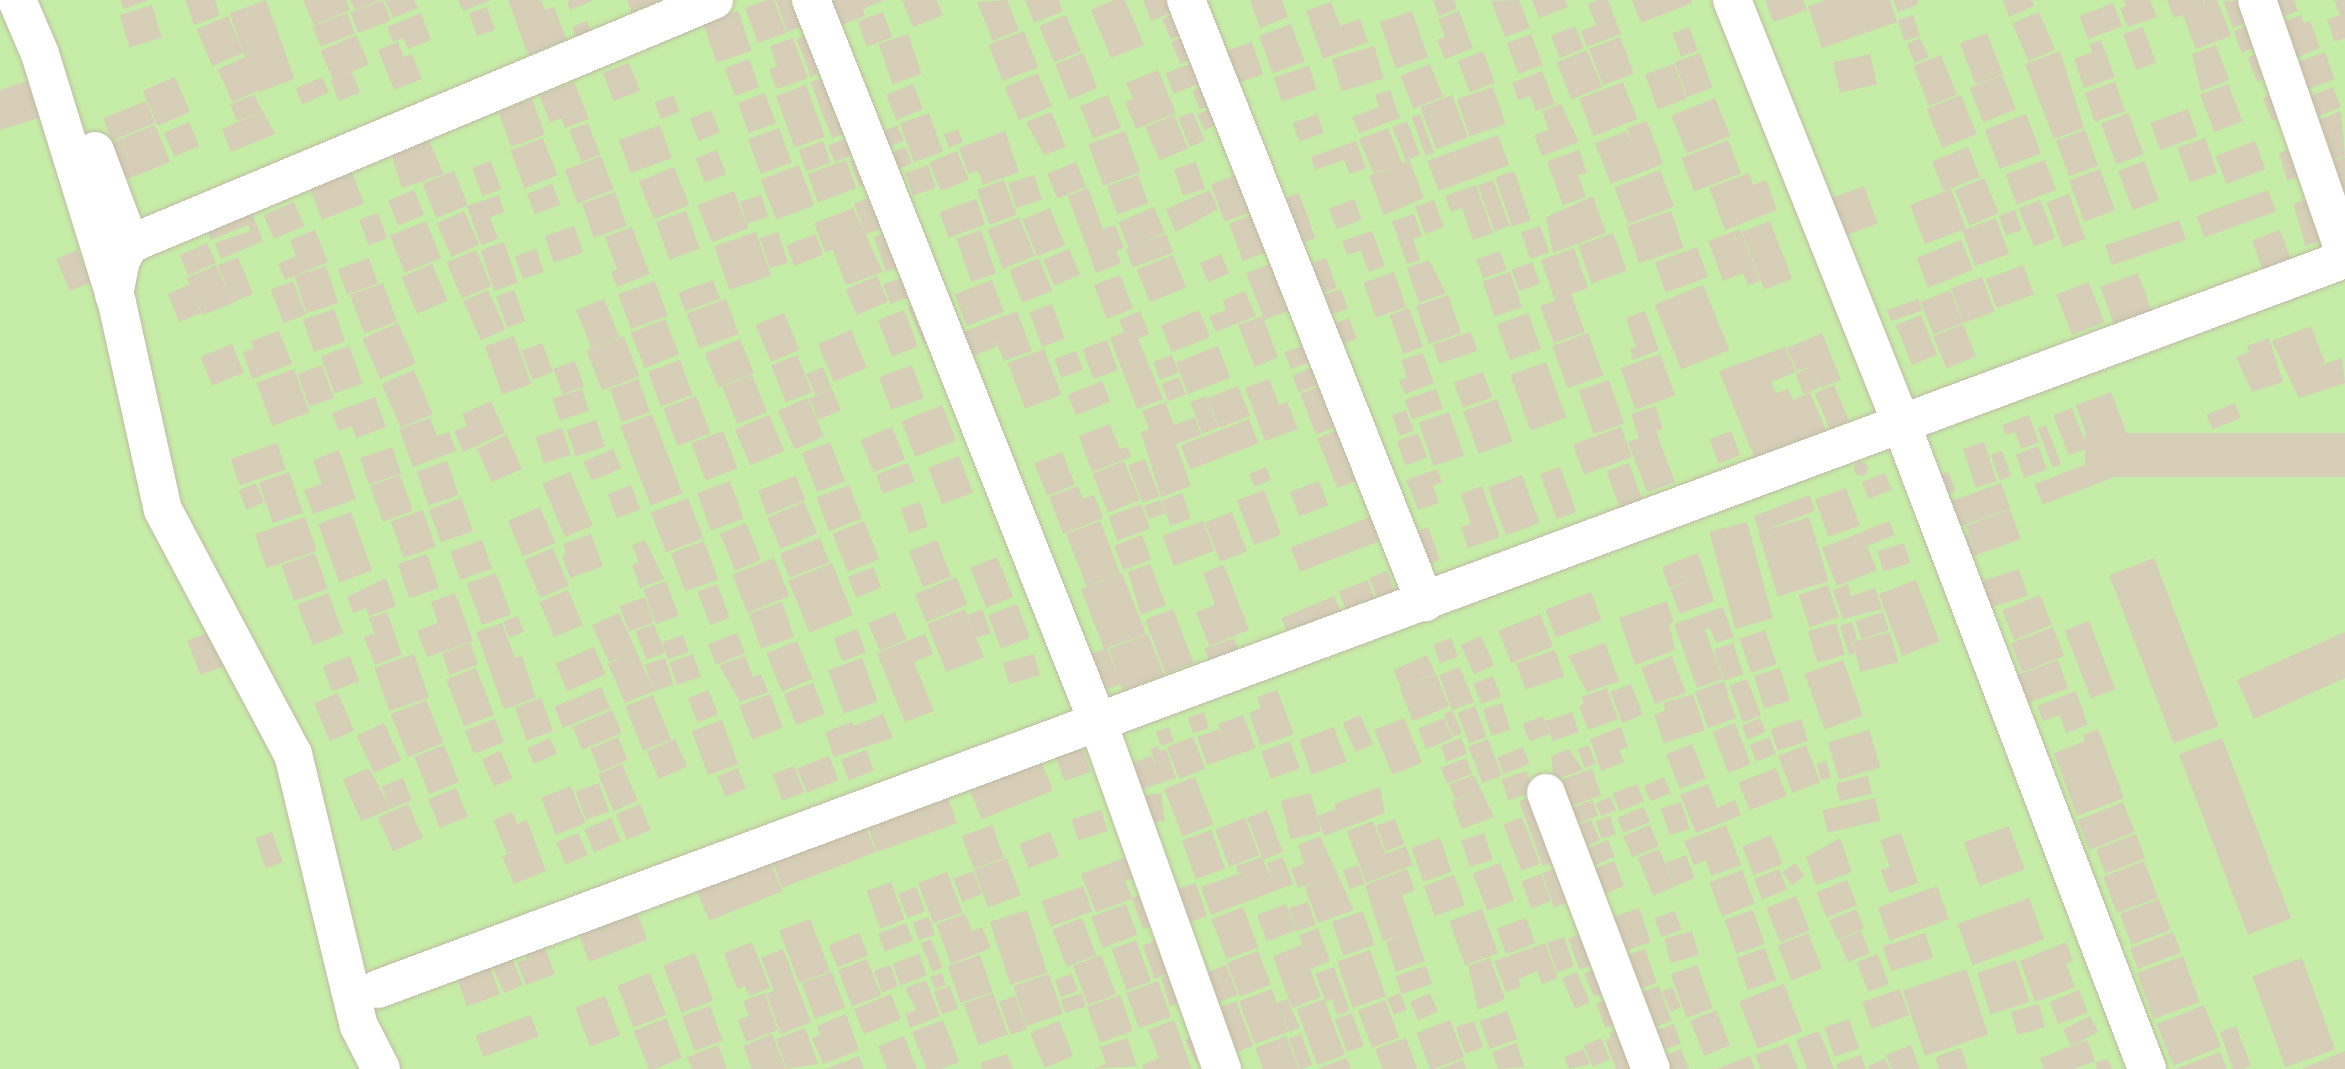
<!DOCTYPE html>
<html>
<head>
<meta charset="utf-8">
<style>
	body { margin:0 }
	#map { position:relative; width:2345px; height:1069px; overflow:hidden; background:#f4f0e3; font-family:Helvetica,sans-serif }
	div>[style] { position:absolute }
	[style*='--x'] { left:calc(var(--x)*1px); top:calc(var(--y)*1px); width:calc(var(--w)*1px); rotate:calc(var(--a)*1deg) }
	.green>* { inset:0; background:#c6eda7; transform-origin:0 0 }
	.building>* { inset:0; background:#d6ceb7; transform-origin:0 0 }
	.round { border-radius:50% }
	.roads { filter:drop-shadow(0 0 2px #c0baa5) drop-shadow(0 0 2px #c0baa5) }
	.street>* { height:38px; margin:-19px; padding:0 19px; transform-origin:19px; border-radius:19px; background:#fff }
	span { translate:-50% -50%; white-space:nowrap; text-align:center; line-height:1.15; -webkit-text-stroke:6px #fff; paint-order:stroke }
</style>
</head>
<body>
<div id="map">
	<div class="green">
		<div style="left:0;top:0;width:2345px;height:1069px"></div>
	</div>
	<div class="building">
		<div style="clip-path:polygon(120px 0,148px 0,124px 9px)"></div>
		<div style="clip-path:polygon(185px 0,215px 0,220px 16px,194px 25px)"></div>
		<div style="left:266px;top:0;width:84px;height:39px;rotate:70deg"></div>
		<div style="clip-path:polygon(303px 0,346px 0,350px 10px,314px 25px)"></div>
		<div style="clip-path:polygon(350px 0,379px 0,355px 10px)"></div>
		<div style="left:383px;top:0;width:22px;height:35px;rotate:69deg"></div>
		<div style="clip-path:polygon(385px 0,414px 0,418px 8px,393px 18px)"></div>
		<div style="clip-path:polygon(458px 0,491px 0,463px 11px)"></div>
		<div style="clip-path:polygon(508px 0,541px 0,545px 10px,554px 7px,567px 40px,528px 55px)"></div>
		<div style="clip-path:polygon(567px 0,594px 0,570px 10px)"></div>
		<div style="clip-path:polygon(627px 0,666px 0,632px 13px)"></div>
		<div style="clip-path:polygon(767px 0,774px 0,786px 33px,758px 43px,745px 8px)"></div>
		<div style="clip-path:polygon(776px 0,806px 0,814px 22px,787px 32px)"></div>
		<div style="clip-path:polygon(831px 0,884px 0,863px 9px,865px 16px,841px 25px)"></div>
		<div style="clip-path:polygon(902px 0,936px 0,943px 15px,913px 27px)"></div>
		<div style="clip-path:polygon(1007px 0,1019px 30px,993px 41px,977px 2px)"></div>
		<div style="clip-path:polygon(1025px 0,1059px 0,1063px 11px,1034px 23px)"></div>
		<div style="clip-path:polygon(1114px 0,1125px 0,1144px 45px,1111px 58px,1091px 10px)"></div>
		<div style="clip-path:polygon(1143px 0,1179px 0,1183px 8px,1151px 21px)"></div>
		<div style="clip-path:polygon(1250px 0,1282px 0,1288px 17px,1260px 28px)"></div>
		<div style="clip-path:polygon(1433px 0,1454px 0,1457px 9px,1439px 16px)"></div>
		<div style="clip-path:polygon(1519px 0,1530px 28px,1505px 37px,1491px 1px)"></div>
		<div style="clip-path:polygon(1532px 0,1565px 0,1568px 7px,1539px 18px)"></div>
		<div style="clip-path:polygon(1598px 0,1608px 0,1621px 34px,1587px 47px,1581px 31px,1596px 25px,1588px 4px)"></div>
		<div style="clip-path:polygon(1632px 0,1691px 0,1692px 3px,1641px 23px)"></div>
		<div style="clip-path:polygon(1765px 0,1803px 0,1807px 10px,1773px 22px)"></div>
		<div style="clip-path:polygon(1826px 0,1890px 0,1897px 22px,1822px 48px,1808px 6px)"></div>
		<div style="clip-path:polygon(1893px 0,1917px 0,1919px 4px,1898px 12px)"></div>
		<div style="clip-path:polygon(2003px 0,2032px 0,2034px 6px,2009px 17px)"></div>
		<div style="clip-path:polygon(2124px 0,2150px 0,2157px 17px,2128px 27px,2120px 8px,2126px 6px)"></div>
		<div style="clip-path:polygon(2167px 0,2203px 0,2205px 7px,2204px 0,2217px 0,2231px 36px,2196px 49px,2183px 15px,2174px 18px)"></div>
		<div style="clip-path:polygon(2251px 0,2258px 19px,2233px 28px,2223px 1px)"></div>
		<div style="clip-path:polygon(2264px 0,2294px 0,2298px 11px,2272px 21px)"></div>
		<div style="clip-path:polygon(2334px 0,2345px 0,2345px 38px,2335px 42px,2327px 20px,2340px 15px)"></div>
		<div style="clip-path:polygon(1331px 2px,1340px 26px,1360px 19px,1368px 42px,1323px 59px,1306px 11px)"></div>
		<div style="left:2113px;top:3px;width:25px;height:36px;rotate:69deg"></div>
		<div style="left:152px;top:5px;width:34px;height:34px;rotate:73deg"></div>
		<div style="left:487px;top:7px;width:24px;height:19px;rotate:71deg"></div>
		<div style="left:1183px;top:10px;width:22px;height:23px;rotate:66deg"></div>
		<div style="left:738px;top:11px;width:42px;height:37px;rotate:71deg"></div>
		<div style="left:1412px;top:11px;width:49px;height:34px;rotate:71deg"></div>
		<div style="clip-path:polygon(1459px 11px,1473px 48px,1445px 59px,1437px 40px,1445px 37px,1438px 19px)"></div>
		<div style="left:883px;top:12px;width:27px;height:27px;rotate:70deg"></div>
		<div style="left:2039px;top:12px;width:41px;height:29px;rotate:67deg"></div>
		<div style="left:347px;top:13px;width:22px;height:37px;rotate:69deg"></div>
		<div style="clip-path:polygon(421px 13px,431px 40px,408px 49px,403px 38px,393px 42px,387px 27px)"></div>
		<div style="left:1066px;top:15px;width:39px;height:29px;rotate:67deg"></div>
		<div style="left:1913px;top:15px;width:22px;height:16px;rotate:72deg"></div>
		<div style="clip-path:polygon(2301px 15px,2304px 23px,2310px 21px,2320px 48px,2290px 60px,2277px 24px)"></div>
		<div style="left:228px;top:16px;width:40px;height:34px;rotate:67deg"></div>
		<div style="left:587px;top:21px;width:14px;height:16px;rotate:69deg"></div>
		<div style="left:2258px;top:22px;width:23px;height:26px;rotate:70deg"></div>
		<div style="left:1291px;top:24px;width:40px;height:34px;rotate:70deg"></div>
		<div style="left:1575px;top:26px;width:24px;height:26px;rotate:68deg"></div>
		<div style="left:1689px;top:27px;width:25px;height:18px;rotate:69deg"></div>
		<div style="left:2143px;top:27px;width:38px;height:21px;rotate:70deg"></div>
		<div style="left:818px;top:31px;width:40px;height:23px;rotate:69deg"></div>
		<div style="left:1024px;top:31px;width:39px;height:38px;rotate:69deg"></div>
		<div style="left:1191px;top:33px;width:24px;height:22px;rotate:66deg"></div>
		<div style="left:1987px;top:33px;width:44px;height:29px;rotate:69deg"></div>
		<div style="left:908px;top:34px;width:42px;height:31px;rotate:71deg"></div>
		<div style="left:1531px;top:34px;width:33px;height:26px;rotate:69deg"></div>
		<div style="left:356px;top:35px;width:32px;height:39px;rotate:66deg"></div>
		<div style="left:1620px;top:37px;width:39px;height:33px;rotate:69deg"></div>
		<div style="clip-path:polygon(793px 38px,808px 78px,777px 89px,769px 69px,777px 66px,770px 46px)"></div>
		<div style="left:1920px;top:38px;width:21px;height:15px;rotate:65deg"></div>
		<div style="clip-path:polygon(2101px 40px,2115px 77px,2084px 88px,2074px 59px,2092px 52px,2089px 44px)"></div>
		<div style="clip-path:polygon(398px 42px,404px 57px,412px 54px,422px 79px,394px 90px,378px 50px)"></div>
		<div style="left:1252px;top:42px;width:34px;height:33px;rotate:71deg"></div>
		<div style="clip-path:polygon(2216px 45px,2229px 80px,2201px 91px,2192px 54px)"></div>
		<div style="left:1374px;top:46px;width:34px;height:44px;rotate:73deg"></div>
		<div style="left:2270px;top:49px;width:26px;height:24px;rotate:69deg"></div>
		<div style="left:1587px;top:50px;width:40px;height:33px;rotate:68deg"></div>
		<div style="left:1483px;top:51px;width:34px;height:27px;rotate:69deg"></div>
		<div style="clip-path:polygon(2060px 51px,2084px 128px,2054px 139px,2025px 64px)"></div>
		<div style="left:2325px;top:52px;width:29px;height:29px;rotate:70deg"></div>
		<div style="left:1083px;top:53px;width:38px;height:30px;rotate:68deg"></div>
		<div style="left:1700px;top:53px;width:37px;height:27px;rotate:70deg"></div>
		<div style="left:1870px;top:54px;width:31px;height:38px;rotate:77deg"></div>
		<div style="left:1941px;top:55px;width:43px;height:30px;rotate:68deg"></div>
		<div style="left:245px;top:57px;width:36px;height:30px;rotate:66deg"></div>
		<div style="left:749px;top:59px;width:30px;height:26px;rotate:70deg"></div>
		<div style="left:1203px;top:59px;width:22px;height:40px;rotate:69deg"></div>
		<div style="left:629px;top:63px;width:30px;height:28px;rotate:69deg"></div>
		<div style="left:1430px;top:64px;width:35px;height:32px;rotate:68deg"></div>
		<div style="left:1674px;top:64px;width:37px;height:31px;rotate:70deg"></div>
		<div style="left:1309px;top:66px;width:25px;height:37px;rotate:72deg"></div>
		<div style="clip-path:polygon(1158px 70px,1176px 113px,1136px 129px,1125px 102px,1133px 99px,1126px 83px)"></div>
		<div style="clip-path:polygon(1542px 71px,1555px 104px,1536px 111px,1530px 96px,1518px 100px,1512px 83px)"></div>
		<div style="left:352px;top:72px;width:22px;height:23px;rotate:68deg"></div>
		<div style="left:1038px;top:73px;width:36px;height:36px;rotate:67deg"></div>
		<div style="left:832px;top:74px;width:60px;height:23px;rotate:69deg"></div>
		<div style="left:2002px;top:75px;width:37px;height:35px;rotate:68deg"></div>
		<div style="clip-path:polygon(39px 77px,51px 114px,0 130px,0 90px)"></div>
		<div style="left:175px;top:77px;width:38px;height:35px;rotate:67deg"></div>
		<div style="left:322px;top:77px;width:17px;height:29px;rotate:66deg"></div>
		<div style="clip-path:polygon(2282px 81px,2295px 113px,2272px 121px,2263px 98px,2270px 96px,2266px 87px)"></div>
		<div style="clip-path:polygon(574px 82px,589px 119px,565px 128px,561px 118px,550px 123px,539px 95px)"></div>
		<div style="left:1216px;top:82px;width:20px;height:25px;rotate:70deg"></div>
		<div style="left:1623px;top:82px;width:40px;height:47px;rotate:69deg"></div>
		<div style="left:2115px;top:82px;width:31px;height:32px;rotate:71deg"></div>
		<div style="left:913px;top:84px;width:27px;height:29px;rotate:68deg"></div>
		<div style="left:2228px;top:84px;width:40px;height:30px;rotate:69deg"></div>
		<div style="left:806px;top:85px;width:55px;height:32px;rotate:70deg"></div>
		<div style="left:1493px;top:87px;width:39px;height:38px;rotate:71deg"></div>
		<div style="left:2333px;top:87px;width:22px;height:25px;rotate:69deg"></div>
		<div style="clip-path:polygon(1390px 90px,1400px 118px,1359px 133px,1352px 117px,1379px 107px,1375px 95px)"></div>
		<div style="left:765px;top:93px;width:32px;height:29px;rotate:70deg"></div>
		<div style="clip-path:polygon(254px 95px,275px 134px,231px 152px,222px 129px,256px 114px,237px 121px,230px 104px)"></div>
		<div style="left:673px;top:95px;width:18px;height:20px;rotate:68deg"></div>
		<div style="left:1108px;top:95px;width:35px;height:30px;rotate:68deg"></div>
		<div style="left:1452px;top:95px;width:45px;height:34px;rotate:69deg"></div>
		<div style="left:1961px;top:95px;width:42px;height:37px;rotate:68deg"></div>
		<div style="left:1715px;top:98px;width:41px;height:47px;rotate:68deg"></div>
		<div style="left:532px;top:99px;width:38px;height:36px;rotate:70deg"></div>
		<div style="left:146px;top:101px;width:24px;height:46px;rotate:68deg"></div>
		<div style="left:1221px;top:104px;width:17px;height:26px;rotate:66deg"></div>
		<div style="clip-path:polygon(1561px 104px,1579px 142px,1542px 156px,1534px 135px,1549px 130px,1542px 111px)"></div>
		<div style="left:2188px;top:109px;width:29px;height:40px;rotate:70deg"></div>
		<div style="left:711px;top:110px;width:24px;height:23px;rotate:68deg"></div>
		<div style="clip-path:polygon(2341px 111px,2345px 156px,2328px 162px,2316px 121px)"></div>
		<div style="clip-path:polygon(1051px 112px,1066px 147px,1044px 155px,1026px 122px)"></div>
		<div style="left:1193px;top:112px;width:31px;height:16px;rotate:68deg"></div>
		<div style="left:929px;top:113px;width:41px;height:31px;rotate:70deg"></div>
		<div style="left:2128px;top:113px;width:44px;height:29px;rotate:69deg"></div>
		<div style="left:1317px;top:114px;width:20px;height:26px;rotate:70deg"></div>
		<div style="left:1420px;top:114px;width:41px;height:9px;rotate:70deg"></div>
		<div style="left:2026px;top:114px;width:42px;height:44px;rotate:69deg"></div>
		<div style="left:1174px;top:115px;width:36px;height:31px;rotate:67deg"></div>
		<div style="clip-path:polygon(1407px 121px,1420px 155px,1409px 159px,1424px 198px,1384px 215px,1369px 176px,1392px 167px,1373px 173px,1359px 139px,1388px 128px,1402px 163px,1406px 161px,1392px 127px)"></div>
		<div style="clip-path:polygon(1647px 121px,1663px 164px,1611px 184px,1595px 143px,1627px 131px,1636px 153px,1627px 128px)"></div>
		<div style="left:189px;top:122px;width:26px;height:27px;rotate:67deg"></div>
		<div style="left:588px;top:123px;width:34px;height:20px;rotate:69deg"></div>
		<div style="left:155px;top:125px;width:40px;height:48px;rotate:68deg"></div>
		<div style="left:660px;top:125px;width:35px;height:44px;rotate:70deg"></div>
		<div style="left:897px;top:125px;width:17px;height:19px;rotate:66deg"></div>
		<div style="clip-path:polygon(422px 126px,444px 174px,402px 188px,386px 138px)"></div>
		<div style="left:779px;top:128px;width:37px;height:33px;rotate:70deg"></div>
		<div style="left:958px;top:129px;width:14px;height:15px;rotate:69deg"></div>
		<div style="left:2085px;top:130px;width:38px;height:31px;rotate:70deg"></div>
		<div style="clip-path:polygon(1005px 131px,1019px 172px,983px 185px,978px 171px,968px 174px,959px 148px)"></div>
		<div style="left:1125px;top:131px;width:44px;height:39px;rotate:70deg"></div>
		<div style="left:854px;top:135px;width:18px;height:28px;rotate:68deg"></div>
		<div style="left:1498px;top:135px;width:32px;height:75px;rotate:70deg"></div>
		<div style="left:543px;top:138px;width:40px;height:35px;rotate:69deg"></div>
		<div style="left:2205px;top:138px;width:37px;height:29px;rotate:71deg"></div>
		<div style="left:1728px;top:140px;width:36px;height:50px;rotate:69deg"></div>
		<div style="left:823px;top:141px;width:23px;height:26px;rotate:70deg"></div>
		<div style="clip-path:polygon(1356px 141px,1366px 168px,1350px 174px,1344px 160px,1315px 170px,1311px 157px)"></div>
		<div style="left:2255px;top:141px;width:30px;height:42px;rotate:69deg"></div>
		<div style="left:2302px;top:146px;width:29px;height:24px;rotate:74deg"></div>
		<div style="left:906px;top:147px;width:18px;height:17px;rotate:71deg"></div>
		<div style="left:1968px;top:147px;width:32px;height:39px;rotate:68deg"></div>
		<div style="left:717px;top:150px;width:26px;height:23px;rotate:69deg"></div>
		<div style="clip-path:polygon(1579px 150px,1587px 173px,1578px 175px,1586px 197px,1563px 205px,1547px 161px)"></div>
		<div style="left:957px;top:151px;width:31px;height:30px;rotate:68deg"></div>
		<div style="left:867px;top:155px;width:27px;height:18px;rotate:70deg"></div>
		<div style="left:601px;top:156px;width:36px;height:39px;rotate:69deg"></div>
		<div style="clip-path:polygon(2345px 157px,2345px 203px,2326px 164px)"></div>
		<div style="left:846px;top:160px;width:30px;height:41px;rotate:70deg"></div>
		<div style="left:2045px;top:160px;width:32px;height:42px;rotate:70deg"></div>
		<div style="left:491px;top:161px;width:30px;height:20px;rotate:70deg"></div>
		<div style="left:2144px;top:161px;width:42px;height:28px;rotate:69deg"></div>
		<div style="left:1076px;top:162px;width:27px;height:31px;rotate:68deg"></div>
		<div style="left:1196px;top:162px;width:28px;height:23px;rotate:72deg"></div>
		<div style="left:799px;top:165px;width:43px;height:41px;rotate:69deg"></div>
		<div style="left:928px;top:165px;width:24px;height:24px;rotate:71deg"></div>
		<div style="left:674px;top:167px;width:41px;height:38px;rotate:68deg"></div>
		<div style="left:2100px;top:169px;width:44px;height:33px;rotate:70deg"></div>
		<div style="left:351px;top:170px;width:36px;height:45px;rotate:69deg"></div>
		<div style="left:1660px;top:170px;width:39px;height:49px;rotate:69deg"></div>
		<div style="left:454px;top:171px;width:37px;height:34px;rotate:68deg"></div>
		<div style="left:1514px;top:171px;width:52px;height:20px;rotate:71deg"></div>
		<div style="left:1242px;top:173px;width:40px;height:33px;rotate:70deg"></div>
		<div style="clip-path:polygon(1749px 173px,1753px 185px,1766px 180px,1777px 210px,1725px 230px,1709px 188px)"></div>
		<div style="left:1034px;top:175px;width:26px;height:27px;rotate:72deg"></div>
		<div style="left:1138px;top:175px;width:30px;height:33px;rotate:70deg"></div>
		<div style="left:1984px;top:178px;width:38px;height:32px;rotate:67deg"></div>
		<div style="left:1004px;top:180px;width:37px;height:29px;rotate:70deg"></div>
		<div style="left:1493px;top:180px;width:49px;height:16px;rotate:70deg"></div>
		<div style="left:552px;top:184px;width:22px;height:27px;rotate:68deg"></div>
		<div style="clip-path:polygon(1476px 185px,1493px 233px,1473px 240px,1462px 208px,1451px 212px,1445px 196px)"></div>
		<div style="left:1864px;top:186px;width:40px;height:34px;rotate:70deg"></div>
		<div style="clip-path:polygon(1088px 188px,1103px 229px,1115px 225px,1124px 248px,1116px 251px,1121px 263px,1096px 273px,1068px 196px)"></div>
		<div style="clip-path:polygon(1951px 189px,1966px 229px,1996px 218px,2009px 254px,1975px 266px,1962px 230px,1925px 244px,1910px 205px)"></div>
		<div style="left:414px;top:190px;width:27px;height:28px;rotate:68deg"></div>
		<div style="clip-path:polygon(1210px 190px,1218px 209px,1176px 232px,1166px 209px)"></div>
		<div style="left:2268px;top:190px;width:23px;height:76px;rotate:70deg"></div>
		<div style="left:734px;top:191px;width:40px;height:39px;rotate:69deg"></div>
		<div style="left:615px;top:192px;width:36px;height:35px;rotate:71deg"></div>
		<div style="left:1299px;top:193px;width:48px;height:28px;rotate:70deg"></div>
		<div style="left:879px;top:194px;width:33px;height:27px;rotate:69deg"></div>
		<div style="left:2069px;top:194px;width:48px;height:24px;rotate:70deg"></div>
		<div style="clip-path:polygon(499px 195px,504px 212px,490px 217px,498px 239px,481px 245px,467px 206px)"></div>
		<div style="left:761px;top:195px;width:23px;height:22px;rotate:72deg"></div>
		<div style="left:2323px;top:195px;width:44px;height:31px;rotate:74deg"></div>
		<div style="clip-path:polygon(1593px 196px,1606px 233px,1553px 253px,1546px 217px)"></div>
		<div style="left:976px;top:199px;width:27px;height:39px;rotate:70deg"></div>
		<div style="left:1354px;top:199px;width:22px;height:27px;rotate:69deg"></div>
		<div style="clip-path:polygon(247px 200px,263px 241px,221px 259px,215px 243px,250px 231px,248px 225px,211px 240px,203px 218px)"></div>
		<div style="left:1434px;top:200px;width:29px;height:20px;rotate:70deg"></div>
		<div style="left:2040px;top:200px;width:41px;height:23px;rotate:68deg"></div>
		<div style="left:294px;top:202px;width:26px;height:33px;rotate:67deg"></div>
		<div style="left:1154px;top:207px;width:28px;height:39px;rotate:67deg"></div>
		<div style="clip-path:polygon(853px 208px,883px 272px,846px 285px,833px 250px,825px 252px,814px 223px)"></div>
		<div style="left:1050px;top:208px;width:40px;height:30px;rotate:68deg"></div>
		<div style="left:2015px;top:210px;width:21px;height:17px;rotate:71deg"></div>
		<div style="left:464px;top:211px;width:37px;height:30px;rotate:66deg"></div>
		<div style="left:686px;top:211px;width:40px;height:32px;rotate:70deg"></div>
		<div style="left:1263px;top:211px;width:40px;height:36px;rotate:70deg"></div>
		<div style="left:1671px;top:211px;width:39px;height:47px;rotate:71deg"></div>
		<div style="left:378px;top:213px;width:27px;height:20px;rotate:70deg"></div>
		<div style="clip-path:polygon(1414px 214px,1422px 236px,1413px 239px,1420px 260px,1407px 264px,1392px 221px)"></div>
		<div style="left:1019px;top:217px;width:42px;height:34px;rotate:68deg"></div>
		<div style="left:2179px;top:220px;width:21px;height:78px;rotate:71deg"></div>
		<div style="left:426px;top:221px;width:40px;height:39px;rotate:68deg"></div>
		<div style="left:1770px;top:221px;width:62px;height:30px;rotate:69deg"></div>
		<div style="left:574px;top:226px;width:28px;height:31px;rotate:71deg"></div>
		<div style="left:1540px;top:226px;width:28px;height:20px;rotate:71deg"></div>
		<div style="clip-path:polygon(632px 227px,650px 274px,617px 287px,611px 272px,617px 269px,605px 237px)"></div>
		<div style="clip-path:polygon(1740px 229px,1760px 281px,1748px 285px,1743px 273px,1723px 281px,1708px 241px)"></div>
		<div style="clip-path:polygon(315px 230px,328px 262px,285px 280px,278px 264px,296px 256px,290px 240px)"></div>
		<div style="left:981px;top:230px;width:46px;height:26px;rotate:71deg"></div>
		<div style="left:2280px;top:230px;width:35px;height:30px;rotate:70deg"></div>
		<div style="clip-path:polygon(1372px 231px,1385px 266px,1369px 272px,1361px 251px,1347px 255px,1342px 241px)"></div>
		<div style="left:756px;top:232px;width:46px;height:44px;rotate:71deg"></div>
		<div style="left:778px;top:232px;width:32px;height:19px;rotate:72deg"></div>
		<div style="clip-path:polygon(889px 232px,910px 263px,886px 272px,874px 237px)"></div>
		<div style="left:1613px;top:233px;width:40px;height:37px;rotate:70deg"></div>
		<div style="left:815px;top:234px;width:22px;height:31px;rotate:68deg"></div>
		<div style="left:1166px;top:234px;width:20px;height:43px;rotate:70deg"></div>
		<div style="left:1961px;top:240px;width:32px;height:48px;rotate:68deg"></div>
		<div style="left:504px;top:242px;width:43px;height:25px;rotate:71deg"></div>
		<div style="left:207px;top:243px;width:22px;height:30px;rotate:66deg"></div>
		<div style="left:1697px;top:247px;width:32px;height:45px;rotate:70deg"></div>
		<div style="clip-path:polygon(1574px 248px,1588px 288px,1571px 294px,1585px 332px,1554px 343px,1540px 306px,1555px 301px,1541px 260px)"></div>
		<div style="left:536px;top:249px;width:24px;height:22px;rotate:71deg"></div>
		<div style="left:1069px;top:249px;width:28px;height:28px;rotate:67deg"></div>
		<div style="left:77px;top:250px;width:35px;height:23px;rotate:66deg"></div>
		<div style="left:476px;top:250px;width:39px;height:32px;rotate:67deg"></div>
		<div style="left:1500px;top:251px;width:20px;height:25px;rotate:70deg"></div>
		<div style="left:1221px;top:254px;width:21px;height:23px;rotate:67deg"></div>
		<div style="left:1173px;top:255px;width:35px;height:39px;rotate:68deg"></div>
		<div style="left:238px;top:257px;width:40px;height:22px;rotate:68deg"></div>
		<div style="left:369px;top:258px;width:27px;height:33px;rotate:70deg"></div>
		<div style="left:1039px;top:258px;width:35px;height:32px;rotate:68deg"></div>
		<div style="left:1326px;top:258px;width:32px;height:23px;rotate:70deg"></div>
		<div style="clip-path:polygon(1429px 260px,1446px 293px,1419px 303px,1407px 268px)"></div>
		<div style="clip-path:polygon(1276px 262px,1294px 309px,1264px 320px,1278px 357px,1255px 367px,1238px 325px,1263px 316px,1246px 273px)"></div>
		<div style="left:1532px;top:262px;width:23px;height:22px;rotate:70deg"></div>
		<div style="left:432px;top:264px;width:40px;height:33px;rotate:67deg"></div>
		<div style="clip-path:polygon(216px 265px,233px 303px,203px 315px,193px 292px,201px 313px,179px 322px,168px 294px,190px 284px,187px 278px)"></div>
		<div style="left:2023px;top:265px;width:31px;height:40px;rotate:69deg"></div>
		<div style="left:326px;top:266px;width:39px;height:33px;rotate:72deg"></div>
		<div style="left:1394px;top:272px;width:37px;height:32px;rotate:71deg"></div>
		<div style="left:1510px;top:272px;width:37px;height:29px;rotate:71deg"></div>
		<div style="left:2138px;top:273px;width:47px;height:40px;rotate:70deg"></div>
		<div style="left:1120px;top:275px;width:36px;height:28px;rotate:69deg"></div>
		<div style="left:877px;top:276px;width:28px;height:34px;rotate:67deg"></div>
		<div style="left:904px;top:277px;width:21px;height:22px;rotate:71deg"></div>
		<div style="left:1982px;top:277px;width:37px;height:33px;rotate:70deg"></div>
		<div style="left:713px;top:280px;width:20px;height:37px;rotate:70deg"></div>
		<div style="left:992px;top:280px;width:34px;height:40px;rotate:69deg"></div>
		<div style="left:293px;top:281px;width:36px;height:24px;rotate:69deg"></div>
		<div style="left:655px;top:281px;width:37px;height:39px;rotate:70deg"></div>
		<div style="left:2089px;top:282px;width:43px;height:35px;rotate:69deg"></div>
		<div style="left:383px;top:283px;width:41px;height:35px;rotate:70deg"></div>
		<div style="left:1703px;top:285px;width:70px;height:52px;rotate:68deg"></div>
		<div style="left:1341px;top:289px;width:21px;height:26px;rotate:71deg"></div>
		<div style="left:488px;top:290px;width:43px;height:27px;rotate:66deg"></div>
		<div style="left:514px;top:290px;width:33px;height:19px;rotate:70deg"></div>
		<div style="left:1950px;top:290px;width:35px;height:32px;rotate:68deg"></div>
		<div style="clip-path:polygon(1245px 291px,1256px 316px,1216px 332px,1209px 316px,1226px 310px,1223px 300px)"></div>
		<div style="left:1448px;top:295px;width:40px;height:34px;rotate:71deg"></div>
		<div style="left:604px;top:299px;width:41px;height:30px;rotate:68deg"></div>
		<div style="left:726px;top:299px;width:37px;height:42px;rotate:70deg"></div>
		<div style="left:1918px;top:299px;width:12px;height:33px;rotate:70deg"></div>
		<div style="left:921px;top:302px;width:40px;height:14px;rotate:67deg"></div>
		<div style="left:1052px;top:304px;width:37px;height:24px;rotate:70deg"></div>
		<div style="left:1409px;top:308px;width:41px;height:21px;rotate:70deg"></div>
		<div style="left:334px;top:309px;width:34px;height:33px;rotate:71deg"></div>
		<div style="left:904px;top:310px;width:39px;height:28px;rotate:69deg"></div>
		<div style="left:1199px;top:310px;width:29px;height:41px;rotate:68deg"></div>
		<div style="clip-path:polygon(1017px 311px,1032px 351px,1004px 361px,995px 339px,997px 347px,973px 356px,963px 332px)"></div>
		<div style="clip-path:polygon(1140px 311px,1149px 334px,1138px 339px,1163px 399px,1137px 409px,1110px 338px,1124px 332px,1119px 320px)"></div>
		<div style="clip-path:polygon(1645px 311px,1659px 350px,1633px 360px,1630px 349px,1636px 347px,1626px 318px)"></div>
		<div style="left:784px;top:313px;width:40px;height:31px;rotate:67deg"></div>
		<div style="left:1528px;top:313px;width:38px;height:33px;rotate:70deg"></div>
		<div style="left:1921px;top:315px;width:43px;height:27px;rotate:68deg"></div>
		<div style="left:1349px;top:318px;width:22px;height:23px;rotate:69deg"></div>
		<div style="left:665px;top:319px;width:38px;height:37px;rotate:68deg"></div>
		<div style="left:398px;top:323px;width:44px;height:39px;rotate:66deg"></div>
		<div style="left:1963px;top:324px;width:35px;height:32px;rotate:68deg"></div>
		<div style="clip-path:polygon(2311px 326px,2325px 362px,2316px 367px,2342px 358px,2345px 383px,2299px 398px,2272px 341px)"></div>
		<div style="left:851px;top:330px;width:41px;height:36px;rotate:67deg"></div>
		<div style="clip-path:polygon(279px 331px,292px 364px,252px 379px,243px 352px,254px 348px,251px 341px)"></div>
		<div style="left:1471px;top:332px;width:20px;height:40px;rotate:72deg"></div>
		<div style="left:1588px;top:333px;width:45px;height:38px;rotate:70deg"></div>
		<div style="clip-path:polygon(1822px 333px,1841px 380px,1821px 388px,1816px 377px,1819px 388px,1803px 394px,1796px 374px,1812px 366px,1797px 371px,1787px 348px)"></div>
		<div style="left:514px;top:336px;width:51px;height:31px;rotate:70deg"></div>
		<div style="left:624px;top:336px;width:43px;height:40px;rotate:69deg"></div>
		<div style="clip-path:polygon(2269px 338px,2283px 382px,2252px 392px,2236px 357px,2249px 352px,2247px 346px)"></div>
		<div style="left:740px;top:339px;width:37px;height:38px;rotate:68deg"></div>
		<div style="left:1107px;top:340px;width:32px;height:26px;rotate:70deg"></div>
		<div style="left:1314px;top:342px;width:18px;height:31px;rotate:71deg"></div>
		<div style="left:542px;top:343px;width:31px;height:22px;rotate:69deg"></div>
		<div style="left:232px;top:344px;width:31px;height:34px;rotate:68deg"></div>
		<div style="left:349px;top:346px;width:40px;height:30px;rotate:70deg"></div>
		<div style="left:1218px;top:346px;width:34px;height:45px;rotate:69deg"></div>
		<div style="clip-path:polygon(1785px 347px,1796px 372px,1771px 382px,1776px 393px,1788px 389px,1793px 400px,1810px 392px,1826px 430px,1755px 459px,1719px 371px)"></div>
		<div style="left:1044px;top:349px;width:49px;height:39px;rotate:69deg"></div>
		<div style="left:1076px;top:351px;width:20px;height:23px;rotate:70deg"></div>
		<div style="clip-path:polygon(1423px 353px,1434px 383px,1405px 394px,1399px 380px,1407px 378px,1401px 360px)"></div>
		<div style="left:1660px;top:354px;width:44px;height:42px;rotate:70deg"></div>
		<div style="left:797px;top:355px;width:40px;height:28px;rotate:68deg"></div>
		<div style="left:1172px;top:355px;width:19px;height:20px;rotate:69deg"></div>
		<div style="left:680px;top:360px;width:37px;height:34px;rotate:70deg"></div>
		<div style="left:575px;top:361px;width:27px;height:23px;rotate:70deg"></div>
		<div style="left:1546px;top:362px;width:59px;height:38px;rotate:70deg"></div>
		<div style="left:1321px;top:364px;width:18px;height:31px;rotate:68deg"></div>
		<div style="left:322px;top:365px;width:35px;height:26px;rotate:70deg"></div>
		<div style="left:912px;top:365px;width:35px;height:35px;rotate:70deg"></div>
		<div style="left:823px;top:367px;width:23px;height:18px;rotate:67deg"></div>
		<div style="left:294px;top:369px;width:46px;height:40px;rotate:70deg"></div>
		<div style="left:414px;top:370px;width:48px;height:35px;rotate:67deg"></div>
		<div style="left:1483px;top:372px;width:27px;height:31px;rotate:70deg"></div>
		<div style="left:752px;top:375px;width:40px;height:32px;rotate:68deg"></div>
		<div style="left:1179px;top:377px;width:19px;height:19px;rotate:69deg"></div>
		<div style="left:638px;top:379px;width:35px;height:30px;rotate:70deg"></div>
		<div style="clip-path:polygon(1269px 379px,1279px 405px,1287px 402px,1298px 429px,1265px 441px,1245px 388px)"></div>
		<div style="left:1609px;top:380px;width:46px;height:32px;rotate:71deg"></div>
		<div style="left:1102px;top:381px;width:22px;height:37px;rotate:68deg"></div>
		<div style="left:1330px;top:382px;width:44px;height:32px;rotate:69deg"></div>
		<div style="left:1834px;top:385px;width:39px;height:21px;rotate:67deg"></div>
		<div style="left:1238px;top:386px;width:32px;height:33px;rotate:68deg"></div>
		<div style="left:582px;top:389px;width:23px;height:31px;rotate:72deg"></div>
		<div style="left:832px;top:389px;width:23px;height:25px;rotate:67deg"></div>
		<div style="left:1436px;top:389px;width:21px;height:33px;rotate:71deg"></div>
		<div style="left:2111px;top:392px;width:47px;height:38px;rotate:69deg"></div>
		<div style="left:696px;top:396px;width:40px;height:35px;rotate:69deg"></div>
		<div style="left:1206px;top:396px;width:34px;height:17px;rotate:69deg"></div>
		<div style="clip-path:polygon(375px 397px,386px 427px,356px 438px,352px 426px,339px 431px,332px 413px)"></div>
		<div style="left:807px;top:398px;width:42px;height:32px;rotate:66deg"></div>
		<div style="left:1497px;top:399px;width:45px;height:36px;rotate:70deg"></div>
		<div style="clip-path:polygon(491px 401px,505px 433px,463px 452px,454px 431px,467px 426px,462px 414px)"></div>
		<div style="clip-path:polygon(1165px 402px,1174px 425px,1195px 417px,1201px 435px,1176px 444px,1191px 486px,1161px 497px,1141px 432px,1149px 429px,1142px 411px)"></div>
		<div style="left:2235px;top:403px;width:16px;height:31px;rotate:68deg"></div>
		<div style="left:942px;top:405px;width:38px;height:44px;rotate:68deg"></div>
		<div style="clip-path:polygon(1655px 406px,1663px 429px,1656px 431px,1675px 482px,1647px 492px,1628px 442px,1639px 438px,1631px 414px)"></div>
		<div style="left:2072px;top:408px;width:43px;height:20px;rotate:69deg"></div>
		<div style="left:1406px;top:410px;width:22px;height:15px;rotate:69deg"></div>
		<div style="left:1449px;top:412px;width:46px;height:32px;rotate:71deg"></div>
		<div style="left:652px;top:414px;width:85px;height:34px;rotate:69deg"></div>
		<div style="left:769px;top:415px;width:39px;height:37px;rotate:67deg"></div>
		<div style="clip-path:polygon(2029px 415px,2039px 442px,2021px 449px,2015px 432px,2006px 435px,2002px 425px)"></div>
		<div style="clip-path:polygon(430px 418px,437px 436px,449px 432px,456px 451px,413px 467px,399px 429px)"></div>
		<div style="left:1249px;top:419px;width:26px;height:73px;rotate:69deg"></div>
		<div style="left:596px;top:420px;width:28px;height:31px;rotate:71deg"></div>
		<div style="clip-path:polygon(1110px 424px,1120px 449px,1127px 447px,1131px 457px,1092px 472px,1079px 436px)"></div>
		<div style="left:2046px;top:425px;width:42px;height:9px;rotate:69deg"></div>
		<div style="left:892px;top:427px;width:35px;height:34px;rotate:68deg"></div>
		<div style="left:1345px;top:427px;width:54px;height:30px;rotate:68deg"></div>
		<div style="left:1621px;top:427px;width:32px;height:51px;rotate:70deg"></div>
		<div style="left:562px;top:428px;width:28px;height:28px;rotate:72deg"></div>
		<div style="left:723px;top:431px;width:40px;height:34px;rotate:69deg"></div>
		<div style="left:1731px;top:431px;width:26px;height:23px;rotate:69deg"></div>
		<div style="left:1418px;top:433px;width:26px;height:23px;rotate:69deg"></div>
		<div style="left:2345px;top:433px;width:44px;height:260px;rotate:90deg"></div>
		<div style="left:507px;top:435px;width:37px;height:33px;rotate:66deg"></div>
		<div style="left:830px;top:442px;width:42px;height:30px;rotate:69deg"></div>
		<div style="left:1984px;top:442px;width:41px;height:22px;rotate:72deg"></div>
		<div style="left:277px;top:443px;width:28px;height:49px;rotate:71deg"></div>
		<div style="left:2038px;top:446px;width:25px;height:24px;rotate:69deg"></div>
		<div style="left:392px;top:447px;width:28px;height:34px;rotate:71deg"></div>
		<div style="left:613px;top:449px;width:21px;height:32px;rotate:67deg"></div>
		<div style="clip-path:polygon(339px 450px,356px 499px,313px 514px,304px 490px,322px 484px,313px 460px)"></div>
		<div style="left:2002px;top:451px;width:27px;height:12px;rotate:70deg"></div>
		<div style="left:1062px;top:452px;width:35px;height:30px;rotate:68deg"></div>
		<div style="left:2113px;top:454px;width:22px;height:84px;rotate:69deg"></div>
		<div style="left:959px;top:456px;width:39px;height:33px;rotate:69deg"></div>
		<div style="left:1145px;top:459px;width:40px;height:18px;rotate:69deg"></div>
		<div style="left:447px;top:461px;width:36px;height:32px;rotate:71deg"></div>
		<div style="left:1124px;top:461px;width:42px;height:34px;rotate:68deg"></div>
		<div class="round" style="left:1854px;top:462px;width:14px;height:14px"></div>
		<div style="left:908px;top:463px;width:20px;height:34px;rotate:70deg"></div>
		<div style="left:1629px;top:463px;width:40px;height:24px;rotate:70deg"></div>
		<div style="left:1266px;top:467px;width:14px;height:18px;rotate:69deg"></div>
		<div style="left:1560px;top:467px;width:48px;height:21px;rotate:70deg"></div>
		<div style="clip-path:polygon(1437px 469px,1442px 482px,1433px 486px,1439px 503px,1418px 510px,1406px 480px)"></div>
		<div style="left:289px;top:472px;width:43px;height:32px;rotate:71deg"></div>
		<div style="left:570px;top:472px;width:58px;height:30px;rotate:67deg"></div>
		<div style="left:1949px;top:472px;width:20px;height:17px;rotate:72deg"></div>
		<div style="left:1885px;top:473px;width:18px;height:25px;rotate:68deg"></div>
		<div style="left:400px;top:475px;width:38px;height:32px;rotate:70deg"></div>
		<div style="left:1522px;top:475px;width:51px;height:36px;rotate:70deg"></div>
		<div style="left:796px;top:476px;width:26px;height:41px;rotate:69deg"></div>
		<div style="left:730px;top:481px;width:40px;height:35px;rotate:70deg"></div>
		<div style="left:1319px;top:481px;width:26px;height:31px;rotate:69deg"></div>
		<div style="left:256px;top:483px;width:21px;height:19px;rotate:67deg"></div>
		<div style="left:2001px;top:483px;width:27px;height:60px;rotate:70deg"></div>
		<div style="left:631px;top:485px;width:26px;height:25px;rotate:69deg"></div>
		<div style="left:849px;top:485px;width:36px;height:35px;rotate:69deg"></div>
		<div style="clip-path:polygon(1078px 486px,1083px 499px,1094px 495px,1103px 518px,1063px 534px,1049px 497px)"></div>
		<div style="clip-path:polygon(1482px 486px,1500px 537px,1468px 548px,1461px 527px,1471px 524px,1461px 494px)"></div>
		<div style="left:1846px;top:488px;width:40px;height:33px;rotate:70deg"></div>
		<div style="left:1264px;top:490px;width:48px;height:29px;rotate:69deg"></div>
		<div style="left:1182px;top:493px;width:27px;height:22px;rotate:70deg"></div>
		<div style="left:1809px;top:495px;width:17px;height:59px;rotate:69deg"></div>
		<div style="left:461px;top:498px;width:35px;height:34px;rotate:70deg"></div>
		<div style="left:688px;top:498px;width:43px;height:40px;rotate:69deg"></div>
		<div style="left:1160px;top:500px;width:14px;height:17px;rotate:69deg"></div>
		<div style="left:804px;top:502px;width:34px;height:40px;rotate:67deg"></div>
		<div style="left:920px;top:502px;width:26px;height:20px;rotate:72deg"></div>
		<div style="left:1141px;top:504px;width:26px;height:35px;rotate:69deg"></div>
		<div style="left:540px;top:507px;width:39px;height:35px;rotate:67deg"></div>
		<div style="clip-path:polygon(2010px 509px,2021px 539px,1968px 558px,1960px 538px,1968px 535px,1975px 549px,1966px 526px)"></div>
		<div style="left:423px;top:510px;width:39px;height:34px;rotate:71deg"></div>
		<div style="left:351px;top:512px;width:62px;height:35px;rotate:70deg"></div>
		<div style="left:1232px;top:512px;width:42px;height:29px;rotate:69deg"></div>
		<div style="left:305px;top:517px;width:36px;height:53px;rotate:71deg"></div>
		<div style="left:1370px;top:517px;width:26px;height:85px;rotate:69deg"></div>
		<div style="left:1809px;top:517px;width:67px;height:53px;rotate:73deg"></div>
		<div style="left:864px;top:521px;width:41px;height:34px;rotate:68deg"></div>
		<div style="left:1100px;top:521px;width:56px;height:36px;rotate:69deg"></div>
		<div style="left:1203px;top:521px;width:32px;height:43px;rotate:70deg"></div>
		<div style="clip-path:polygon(1889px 521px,1895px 535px,1867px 546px,1877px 570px,1837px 586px,1822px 548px)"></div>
		<div style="left:1747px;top:522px;width:100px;height:39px;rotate:75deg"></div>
		<div style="left:746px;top:523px;width:40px;height:28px;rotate:68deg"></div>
		<div style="left:1428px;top:527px;width:35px;height:22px;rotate:70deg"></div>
		<div style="clip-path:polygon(591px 534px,603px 566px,570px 578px,562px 556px,566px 554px,563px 544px)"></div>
		<div style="left:1142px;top:535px;width:26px;height:30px;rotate:69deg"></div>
		<div style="left:820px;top:538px;width:26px;height:43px;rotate:69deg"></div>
		<div style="left:482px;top:540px;width:30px;height:34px;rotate:70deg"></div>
		<div style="clip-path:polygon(645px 540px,664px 579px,640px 588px,632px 565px,639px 562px,632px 545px)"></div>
		<div style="left:937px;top:540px;width:39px;height:30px;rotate:69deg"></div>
		<div style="left:704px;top:541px;width:41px;height:35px;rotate:70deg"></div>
		<div style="left:1904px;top:543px;width:21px;height:28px;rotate:73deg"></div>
		<div style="left:553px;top:548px;width:41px;height:31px;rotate:67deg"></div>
		<div style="left:315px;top:553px;width:38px;height:36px;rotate:70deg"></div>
		<div style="clip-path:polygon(1698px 553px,1714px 601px,1680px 614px,1670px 589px,1691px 580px,1669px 588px,1662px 567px)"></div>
		<div style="left:427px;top:554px;width:36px;height:31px;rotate:71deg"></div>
		<div style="left:997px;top:557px;width:43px;height:29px;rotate:68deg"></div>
		<div style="left:774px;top:558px;width:41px;height:45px;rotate:68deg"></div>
		<div style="left:2154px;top:558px;width:180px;height:48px;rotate:69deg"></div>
		<div style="left:832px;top:563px;width:56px;height:47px;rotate:68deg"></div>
		<div style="clip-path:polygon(1150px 564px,1166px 605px,1141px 615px,1128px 572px)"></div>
		<div style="clip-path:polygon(1224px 565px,1249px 630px,1209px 646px,1196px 612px,1215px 605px,1203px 573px)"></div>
		<div style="left:873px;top:567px;width:22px;height:27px;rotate:68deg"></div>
		<div style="left:2019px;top:569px;width:28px;height:40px;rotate:72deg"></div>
		<div style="left:1387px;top:571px;width:30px;height:19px;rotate:69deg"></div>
		<div style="left:496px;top:573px;width:44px;height:31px;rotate:70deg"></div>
		<div style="clip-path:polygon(1122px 573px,1146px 634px,1107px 648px,1121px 684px,1095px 694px,1081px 658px,1104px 649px,1081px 589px)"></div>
		<div style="left:956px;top:577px;width:30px;height:45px;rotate:67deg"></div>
		<div style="clip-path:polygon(386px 578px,396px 606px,369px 616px,366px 608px,353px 613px,347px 597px)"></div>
		<div style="clip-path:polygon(1368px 580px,1375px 600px,1349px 618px,1339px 591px)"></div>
		<div style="left:1916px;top:580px;width:66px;height:40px;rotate:69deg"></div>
		<div style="left:666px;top:581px;width:37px;height:24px;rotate:70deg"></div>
		<div style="left:717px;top:584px;width:36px;height:21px;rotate:69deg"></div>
		<div style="clip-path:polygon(1848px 584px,1851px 596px,1875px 588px,1882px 609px,1843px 619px,1833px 590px)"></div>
		<div style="left:1828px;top:585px;width:34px;height:31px;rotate:71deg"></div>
		<div style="left:568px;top:590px;width:38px;height:31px;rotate:67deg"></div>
		<div style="left:1591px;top:592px;width:30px;height:49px;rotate:69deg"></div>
		<div style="left:328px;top:593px;width:43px;height:33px;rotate:69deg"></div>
		<div style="clip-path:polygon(455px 593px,473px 641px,427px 657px,417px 631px,438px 623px,431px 602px)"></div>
		<div style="left:2040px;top:595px;width:32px;height:41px;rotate:68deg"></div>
		<div style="left:1334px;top:596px;width:26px;height:57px;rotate:67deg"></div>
		<div style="left:645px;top:597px;width:27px;height:27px;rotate:70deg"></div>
		<div style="clip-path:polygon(1667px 601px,1674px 622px,1669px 624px,1675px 650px,1635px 665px,1619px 618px)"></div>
		<div style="left:782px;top:602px;width:37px;height:35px;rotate:71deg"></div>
		<div style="left:1017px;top:604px;width:36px;height:31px;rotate:69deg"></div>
		<div style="clip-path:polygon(1723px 607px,1734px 637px,1716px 643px,1710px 628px,1705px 630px,1723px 679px,1697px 688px,1674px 624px)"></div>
		<div style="clip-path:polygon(965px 609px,975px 635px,968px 615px,982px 609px,991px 633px,976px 638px,984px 657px,946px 672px,927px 624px)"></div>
		<div style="left:1173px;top:609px;width:58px;height:30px;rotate:69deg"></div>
		<div style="clip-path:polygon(387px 612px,402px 655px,375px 665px,364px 637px,375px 634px,369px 618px)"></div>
		<div style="left:895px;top:612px;width:30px;height:29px;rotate:67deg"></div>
		<div style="left:1883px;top:612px;width:19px;height:29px;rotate:72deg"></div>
		<div style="clip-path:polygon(619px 613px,654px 691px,625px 703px,608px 664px,626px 656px,609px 662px,592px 625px)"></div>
		<div style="left:1540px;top:614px;width:35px;height:45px;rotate:68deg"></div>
		<div style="left:518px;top:616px;width:17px;height:16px;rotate:69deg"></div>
		<div style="left:2089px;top:621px;width:73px;height:26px;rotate:69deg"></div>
		<div style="clip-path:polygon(1852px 622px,1857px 639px,1851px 642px,1855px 653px,1849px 655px,1840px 626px)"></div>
		<div style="clip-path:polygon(502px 623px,515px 658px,522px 656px,536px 698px,504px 709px,476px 632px)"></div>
		<div style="left:1836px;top:623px;width:33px;height:29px;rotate:74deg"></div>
		<div style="left:654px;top:624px;width:31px;height:20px;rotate:69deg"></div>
		<div style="left:2053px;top:627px;width:31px;height:45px;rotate:69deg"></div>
		<div style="left:857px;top:629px;width:25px;height:25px;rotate:69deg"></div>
		<div style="left:1765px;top:630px;width:36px;height:27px;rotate:71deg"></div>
		<div style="left:210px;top:632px;width:37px;height:24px;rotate:70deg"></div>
		<div style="left:1890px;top:632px;width:31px;height:39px;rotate:75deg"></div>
		<div style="clip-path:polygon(2345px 632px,2345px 678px,2254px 719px,2237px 680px)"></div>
		<div style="left:737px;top:633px;width:22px;height:31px;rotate:69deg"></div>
		<div style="clip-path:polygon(925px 634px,933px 654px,914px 662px,934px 711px,905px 722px,877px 653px)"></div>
		<div style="clip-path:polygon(1148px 634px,1164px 675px,1128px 689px,1143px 685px,1146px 695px,1127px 703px,1109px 649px)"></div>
		<div style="left:683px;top:635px;width:18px;height:22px;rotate:71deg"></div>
		<div style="left:1481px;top:636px;width:32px;height:22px;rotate:66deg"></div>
		<div style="left:1234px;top:638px;width:20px;height:31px;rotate:70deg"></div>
		<div style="left:1451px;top:638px;width:20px;height:19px;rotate:70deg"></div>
		<div style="left:797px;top:641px;width:41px;height:33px;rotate:68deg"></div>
		<div style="left:470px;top:643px;width:23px;height:30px;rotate:70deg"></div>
		<div style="clip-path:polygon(1605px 643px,1619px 681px,1587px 692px,1568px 656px)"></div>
		<div style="left:1733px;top:643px;width:33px;height:20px;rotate:72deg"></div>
		<div style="left:594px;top:647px;width:30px;height:42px;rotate:67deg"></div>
		<div style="left:1555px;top:650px;width:28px;height:41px;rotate:71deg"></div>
		<div style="left:414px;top:654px;width:46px;height:42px;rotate:71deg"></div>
		<div style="left:693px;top:654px;width:24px;height:25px;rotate:71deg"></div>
		<div style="left:1034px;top:654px;width:22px;height:32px;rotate:74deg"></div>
		<div style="left:1427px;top:655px;width:20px;height:37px;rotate:66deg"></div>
		<div style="left:350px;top:656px;width:27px;height:29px;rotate:70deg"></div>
		<div style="clip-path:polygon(745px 656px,753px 677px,761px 674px,768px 692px,740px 702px,719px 665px)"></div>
		<div style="left:1672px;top:656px;width:39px;height:33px;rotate:69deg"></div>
		<div style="left:665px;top:658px;width:28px;height:21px;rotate:72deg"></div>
		<div style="left:862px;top:658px;width:46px;height:36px;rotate:70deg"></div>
		<div style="left:1843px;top:660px;width:59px;height:41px;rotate:70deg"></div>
		<div style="left:2058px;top:660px;width:30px;height:44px;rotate:70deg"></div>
		<div style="clip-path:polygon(1460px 667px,1474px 702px,1452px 710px,1462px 733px,1453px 737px,1444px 714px,1452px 710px,1439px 675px)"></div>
		<div style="left:476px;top:668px;width:50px;height:32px;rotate:69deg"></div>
		<div style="left:1780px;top:668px;width:34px;height:27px;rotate:73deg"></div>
		<div style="left:1436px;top:674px;width:35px;height:39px;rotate:68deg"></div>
		<div style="left:1493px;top:676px;width:22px;height:21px;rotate:69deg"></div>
		<div style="left:1747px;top:679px;width:39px;height:19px;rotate:69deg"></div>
		<div style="clip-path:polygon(1724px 681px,1729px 696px,1709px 703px,1728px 697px,1736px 718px,1708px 728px,1695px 692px)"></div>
		<div style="left:813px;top:683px;width:33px;height:31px;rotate:69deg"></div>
		<div style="left:1631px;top:684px;width:33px;height:22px;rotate:69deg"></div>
		<div style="left:601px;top:687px;width:23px;height:51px;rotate:67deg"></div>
		<div style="clip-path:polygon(1607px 688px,1618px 719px,1588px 730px,1579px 706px,1584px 704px,1581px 697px)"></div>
		<div style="left:708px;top:690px;width:26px;height:22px;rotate:67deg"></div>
		<div style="clip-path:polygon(1277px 690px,1294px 734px,1261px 746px,1249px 713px,1261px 708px,1257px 697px)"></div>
		<div style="clip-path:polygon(2076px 691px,2088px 725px,2066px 733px,2060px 715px,2043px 721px,2037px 706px)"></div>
		<div style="left:338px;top:693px;width:41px;height:26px;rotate:67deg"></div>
		<div style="left:770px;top:694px;width:36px;height:33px;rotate:69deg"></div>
		<div style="clip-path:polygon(1693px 694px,1705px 730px,1664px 743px,1654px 715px,1665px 710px,1663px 703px)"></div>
		<div style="left:653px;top:695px;width:48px;height:30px;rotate:68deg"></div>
		<div style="left:541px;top:698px;width:35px;height:28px;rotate:70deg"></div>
		<div style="left:426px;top:700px;width:46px;height:38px;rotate:68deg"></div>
		<div style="left:1502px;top:703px;width:28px;height:20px;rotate:72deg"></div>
		<div style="left:1475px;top:706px;width:33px;height:19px;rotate:69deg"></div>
		<div style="left:612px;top:710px;width:25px;height:43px;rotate:67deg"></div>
		<div style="left:1204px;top:712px;width:17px;height:17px;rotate:73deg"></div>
		<div style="left:1572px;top:712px;width:21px;height:28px;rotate:71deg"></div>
		<div style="clip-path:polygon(883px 714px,893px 738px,834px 757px,825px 732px,852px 722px,858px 738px,854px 726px)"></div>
		<div style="clip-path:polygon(1243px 715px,1256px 748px,1207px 765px,1197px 737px,1219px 729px,1225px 744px,1218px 724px)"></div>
		<div style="left:1360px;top:715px;width:32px;height:19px;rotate:66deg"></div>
		<div style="left:1543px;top:716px;width:19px;height:22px;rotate:69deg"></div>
		<div style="left:1404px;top:718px;width:48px;height:32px;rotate:68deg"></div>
		<div style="left:1444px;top:718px;width:22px;height:28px;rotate:68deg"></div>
		<div style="left:1760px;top:718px;width:15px;height:20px;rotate:67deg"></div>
		<div style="left:495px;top:719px;width:25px;height:32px;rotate:69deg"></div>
		<div style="left:1801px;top:719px;width:23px;height:32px;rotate:72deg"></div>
		<div style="left:722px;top:720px;width:47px;height:32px;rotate:70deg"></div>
		<div style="left:384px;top:723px;width:41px;height:30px;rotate:65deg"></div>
		<div style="left:1735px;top:723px;width:44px;height:24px;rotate:69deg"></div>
		<div style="left:1169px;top:727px;width:15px;height:14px;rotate:70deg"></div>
		<div style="left:1334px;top:727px;width:37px;height:37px;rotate:70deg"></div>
		<div style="clip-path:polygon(1621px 727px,1628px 747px,1619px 750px,1624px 762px,1601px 771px,1590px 739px)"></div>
		<div style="clip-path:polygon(2098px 729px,2124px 798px,2077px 816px,2054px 753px,2085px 741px,2083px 735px)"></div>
		<div style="left:1869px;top:730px;width:39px;height:43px;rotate:73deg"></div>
		<div style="left:1078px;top:735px;width:39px;height:28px;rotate:71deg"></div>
		<div style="left:618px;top:737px;width:25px;height:30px;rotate:67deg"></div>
		<div style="left:1193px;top:737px;width:34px;height:28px;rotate:69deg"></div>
		<div style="left:1769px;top:737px;width:18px;height:21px;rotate:68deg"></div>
		<div style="left:550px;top:738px;width:17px;height:25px;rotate:66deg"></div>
		<div style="left:1461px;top:738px;width:17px;height:22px;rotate:69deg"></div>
		<div style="left:2222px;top:738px;width:193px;height:46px;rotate:69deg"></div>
		<div style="left:675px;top:739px;width:30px;height:31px;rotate:66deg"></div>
		<div style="left:1488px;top:739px;width:39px;height:21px;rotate:69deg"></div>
		<div style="left:1290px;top:741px;width:29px;height:31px;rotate:70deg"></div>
		<div style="left:1692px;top:744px;width:37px;height:28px;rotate:68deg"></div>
		<div style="left:444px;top:745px;width:40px;height:32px;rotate:68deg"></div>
		<div style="left:1589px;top:745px;width:20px;height:12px;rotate:70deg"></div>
		<div style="left:1806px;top:745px;width:40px;height:30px;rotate:69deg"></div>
		<div style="clip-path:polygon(1158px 746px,1160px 751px,1166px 749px,1176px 778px,1142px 789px,1132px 763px,1151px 756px,1157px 770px,1150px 749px)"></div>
		<div style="left:1523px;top:747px;width:18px;height:28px;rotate:68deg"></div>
		<div style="clip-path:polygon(1569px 749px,1583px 770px,1554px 780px,1551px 756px)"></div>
		<div style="left:866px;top:750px;width:22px;height:27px;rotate:69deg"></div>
		<div style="left:500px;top:751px;width:30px;height:20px;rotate:66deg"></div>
		<div style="left:829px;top:756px;width:26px;height:34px;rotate:69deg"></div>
		<div style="left:1040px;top:758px;width:35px;height:77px;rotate:68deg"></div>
		<div style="left:1466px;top:758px;width:17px;height:27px;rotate:69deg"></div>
		<div style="left:1826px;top:761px;width:17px;height:10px;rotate:73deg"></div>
		<div style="left:622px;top:764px;width:40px;height:26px;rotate:67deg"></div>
		<div style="left:794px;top:766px;width:28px;height:23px;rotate:69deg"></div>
		<div style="clip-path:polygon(369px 768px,391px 809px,361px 821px,343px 779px)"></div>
		<div style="left:738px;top:768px;width:22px;height:22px;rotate:69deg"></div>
		<div style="left:1776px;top:768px;width:30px;height:40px;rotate:69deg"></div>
		<div style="left:1592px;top:769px;width:28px;height:43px;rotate:71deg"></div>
		<div style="left:1527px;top:771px;width:22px;height:27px;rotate:72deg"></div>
		<div style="clip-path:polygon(1474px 775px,1494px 817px,1462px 829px,1452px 801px,1472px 794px,1455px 799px,1449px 784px)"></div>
		<div style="left:1868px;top:776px;width:18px;height:33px;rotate:77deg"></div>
		<div style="left:1195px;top:777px;width:51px;height:33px;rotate:69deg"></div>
		<div style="left:1664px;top:777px;width:17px;height:22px;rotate:66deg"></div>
		<div style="left:403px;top:778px;width:24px;height:23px;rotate:68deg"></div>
		<div style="left:599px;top:783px;width:30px;height:25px;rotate:70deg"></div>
		<div style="left:1637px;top:784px;width:19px;height:26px;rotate:69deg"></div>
		<div style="clip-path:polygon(1708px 784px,1717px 808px,1735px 800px,1741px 815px,1696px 833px,1680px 795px)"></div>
		<div style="left:571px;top:786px;width:40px;height:32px;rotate:69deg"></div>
		<div style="clip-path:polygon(1380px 787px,1385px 813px,1324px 836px,1317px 816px,1336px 809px,1334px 804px)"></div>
		<div style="left:456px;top:788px;width:31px;height:30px;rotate:68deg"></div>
		<div style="left:945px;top:790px;width:35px;height:85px;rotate:70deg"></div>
		<div style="left:1161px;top:793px;width:28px;height:20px;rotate:82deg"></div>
		<div style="left:1311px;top:793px;width:40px;height:31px;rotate:76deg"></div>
		<div style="left:1536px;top:795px;width:69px;height:18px;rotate:70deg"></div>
		<div style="left:1610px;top:797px;width:14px;height:16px;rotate:65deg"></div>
		<div style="left:1875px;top:798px;width:23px;height:54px;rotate:77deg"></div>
		<div style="left:1592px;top:800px;width:17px;height:26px;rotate:69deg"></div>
		<div style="left:1681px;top:802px;width:28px;height:21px;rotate:72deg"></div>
		<div style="left:2123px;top:802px;width:32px;height:49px;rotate:68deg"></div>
		<div style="left:408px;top:804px;width:37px;height:33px;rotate:66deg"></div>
		<div style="left:640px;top:804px;width:28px;height:26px;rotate:67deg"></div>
		<div style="left:1644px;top:807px;width:16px;height:29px;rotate:68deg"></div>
		<div style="left:1101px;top:810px;width:22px;height:31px;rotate:72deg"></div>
		<div style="clip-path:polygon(1267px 810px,1283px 852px,1263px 860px,1273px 881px,1267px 863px,1283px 857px,1293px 884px,1211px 915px,1201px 887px,1247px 871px,1238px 873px,1236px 866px,1262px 857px,1247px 818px)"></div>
		<div style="clip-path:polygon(512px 812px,517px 824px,527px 820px,546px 871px,514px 884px,502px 856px,517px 850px,507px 853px,493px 820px)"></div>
		<div style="left:1610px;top:816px;width:19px;height:15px;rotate:72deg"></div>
		<div style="clip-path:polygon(862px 817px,876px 852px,782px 888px,773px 863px)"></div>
		<div style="left:1522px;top:817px;width:50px;height:20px;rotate:69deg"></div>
		<div style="left:611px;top:818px;width:25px;height:29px;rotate:67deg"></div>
		<div style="left:1245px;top:818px;width:40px;height:32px;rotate:69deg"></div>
		<div style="left:1395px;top:819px;width:27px;height:20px;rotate:70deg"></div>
		<div style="left:1591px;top:820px;width:22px;height:30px;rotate:66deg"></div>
		<div style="clip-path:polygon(1373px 821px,1385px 854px,1406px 846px,1413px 865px,1366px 883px,1347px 831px)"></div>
		<div style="left:992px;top:825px;width:35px;height:32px;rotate:70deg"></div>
		<div style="left:1650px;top:825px;width:23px;height:29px;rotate:67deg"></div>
		<div style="clip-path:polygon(1726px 825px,1741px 865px,1711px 876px,1706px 860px,1694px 865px,1684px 841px)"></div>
		<div style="left:2009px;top:826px;width:46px;height:48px;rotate:70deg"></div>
		<div style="left:1211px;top:830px;width:41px;height:31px;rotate:70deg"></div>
		<div style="left:272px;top:832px;width:32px;height:18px;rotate:70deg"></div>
		<div style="left:1050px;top:832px;width:26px;height:33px;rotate:69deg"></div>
		<div style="left:578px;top:833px;width:24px;height:24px;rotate:66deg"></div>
		<div style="left:1484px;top:833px;width:28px;height:24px;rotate:72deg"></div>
		<div style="clip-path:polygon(1901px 833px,1918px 883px,1889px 893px,1881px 870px,1890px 867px,1880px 840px)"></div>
		<div style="left:2136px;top:834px;width:26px;height:43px;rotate:69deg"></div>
		<div style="left:1771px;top:835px;width:31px;height:31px;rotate:68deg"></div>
		<div style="clip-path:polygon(1320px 836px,1354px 910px,1318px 923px,1305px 887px,1320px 880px,1298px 888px,1291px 869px,1304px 864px,1298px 845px)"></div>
		<div style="left:1440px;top:838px;width:36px;height:30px;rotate:71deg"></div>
		<div style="clip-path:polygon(1840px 838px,1852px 872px,1816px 885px,1806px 857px)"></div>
		<div style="left:1608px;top:840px;width:18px;height:38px;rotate:68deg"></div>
		<div style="left:1659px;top:849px;width:41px;height:23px;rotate:68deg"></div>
		<div style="clip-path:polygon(1135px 854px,1143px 874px,1125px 881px,1132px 898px,1152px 890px,1164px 921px,1143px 929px,1132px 899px,1096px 912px,1081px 874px)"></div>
		<div style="left:1686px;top:855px;width:25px;height:22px;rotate:69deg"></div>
		<div style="left:768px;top:856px;width:38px;height:79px;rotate:68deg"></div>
		<div style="left:1007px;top:858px;width:40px;height:35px;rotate:70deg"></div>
		<div style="left:1614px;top:861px;width:27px;height:34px;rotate:68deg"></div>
		<div style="left:2144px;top:861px;width:39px;height:44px;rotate:69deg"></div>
		<div style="left:1500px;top:863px;width:40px;height:29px;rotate:69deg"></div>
		<div style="left:1795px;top:863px;width:16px;height:16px;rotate:52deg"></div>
		<div style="left:1358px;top:865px;width:20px;height:16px;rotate:70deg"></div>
		<div style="left:1563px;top:866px;width:36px;height:22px;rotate:71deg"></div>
		<div style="clip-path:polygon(1407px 869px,1415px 890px,1402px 895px,1425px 961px,1396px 972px,1386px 942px,1403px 935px,1383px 941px,1365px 885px)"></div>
		<div style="left:1779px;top:869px;width:22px;height:27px;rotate:68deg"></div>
		<div style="left:1742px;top:870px;width:36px;height:35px;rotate:69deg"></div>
		<div style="left:973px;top:871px;width:25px;height:21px;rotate:69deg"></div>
		<div style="left:947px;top:872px;width:43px;height:31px;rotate:69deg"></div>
		<div style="left:1541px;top:874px;width:29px;height:21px;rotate:70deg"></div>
		<div style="left:1454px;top:875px;width:32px;height:32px;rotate:70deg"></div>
		<div style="left:1847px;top:880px;width:27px;height:33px;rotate:68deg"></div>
		<div style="left:891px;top:882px;width:40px;height:26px;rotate:70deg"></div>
		<div style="left:1196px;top:883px;width:35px;height:23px;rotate:72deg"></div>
		<div style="left:1083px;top:886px;width:27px;height:44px;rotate:70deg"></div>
		<div style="left:1937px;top:886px;width:35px;height:63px;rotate:70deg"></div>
		<div style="left:916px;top:887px;width:26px;height:19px;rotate:69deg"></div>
		<div style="left:1796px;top:896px;width:37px;height:32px;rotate:68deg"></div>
		<div style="left:2029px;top:898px;width:44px;height:76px;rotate:70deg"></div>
		<div style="left:2159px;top:899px;width:33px;height:42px;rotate:69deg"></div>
		<div style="left:1308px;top:902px;width:24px;height:20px;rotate:71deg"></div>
		<div style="left:1126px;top:904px;width:33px;height:37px;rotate:70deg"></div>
		<div style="left:1286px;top:904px;width:28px;height:31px;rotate:69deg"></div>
		<div style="left:1243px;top:907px;width:43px;height:34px;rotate:69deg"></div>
		<div style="left:635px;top:908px;width:34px;height:62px;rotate:69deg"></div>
		<div style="left:1639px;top:908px;width:36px;height:35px;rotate:71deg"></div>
		<div style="left:1482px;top:909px;width:47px;height:35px;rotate:70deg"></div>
		<div style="left:1856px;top:909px;width:21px;height:29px;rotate:67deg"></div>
		<div style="left:1027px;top:910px;width:66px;height:39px;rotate:72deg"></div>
		<div style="left:1753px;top:910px;width:36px;height:30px;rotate:71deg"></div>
		<div style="left:1363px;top:911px;width:36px;height:33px;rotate:71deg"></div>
		<div style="left:1675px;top:911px;width:20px;height:22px;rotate:70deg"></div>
		<div style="clip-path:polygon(965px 914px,972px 931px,982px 927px,991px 948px,951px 964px,936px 924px)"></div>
		<div style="left:929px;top:917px;width:19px;height:17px;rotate:72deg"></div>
		<div style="left:1082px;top:918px;width:40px;height:32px;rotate:69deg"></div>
		<div style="left:1526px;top:918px;width:27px;height:31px;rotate:70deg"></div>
		<div style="left:810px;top:919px;width:56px;height:33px;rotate:69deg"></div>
		<div style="left:906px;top:923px;width:19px;height:30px;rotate:69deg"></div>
		<div style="clip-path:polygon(1318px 928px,1330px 961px,1310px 969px,1321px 997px,1292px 1008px,1273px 956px,1302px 945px,1299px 935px)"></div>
		<div style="left:1692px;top:931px;width:25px;height:29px;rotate:74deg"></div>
		<div style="left:1861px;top:931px;width:24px;height:24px;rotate:68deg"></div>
		<div style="left:1586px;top:932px;width:33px;height:19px;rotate:70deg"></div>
		<div style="left:2173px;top:932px;width:22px;height:46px;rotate:69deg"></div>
		<div style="left:859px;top:933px;width:24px;height:33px;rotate:68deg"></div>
		<div style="left:1808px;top:933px;width:38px;height:33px;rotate:68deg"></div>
		<div style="left:1925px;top:933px;width:26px;height:44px;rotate:72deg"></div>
		<div style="left:1169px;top:936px;width:35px;height:28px;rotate:70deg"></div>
		<div style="left:1564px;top:937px;width:31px;height:18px;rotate:71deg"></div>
		<div style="clip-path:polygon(541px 938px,555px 974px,526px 985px,517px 963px,527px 959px,522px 945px)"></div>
		<div style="left:931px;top:939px;width:31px;height:11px;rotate:68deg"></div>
		<div style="left:1136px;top:940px;width:44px;height:26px;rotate:70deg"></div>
		<div style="clip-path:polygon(752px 942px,770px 988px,749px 996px,745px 986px,737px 989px,724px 953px)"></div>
		<div style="clip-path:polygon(2066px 942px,2073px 961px,2066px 964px,2075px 987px,2035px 1002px,2020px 961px)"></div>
		<div style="clip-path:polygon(1545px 943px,1558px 978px,1542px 984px,1537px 971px,1518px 979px,1521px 987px,1506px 992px,1494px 961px)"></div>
		<div style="left:1765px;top:948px;width:34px;height:30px;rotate:71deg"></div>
		<div style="clip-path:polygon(783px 949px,811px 1022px,781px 1034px,766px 994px,774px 991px,761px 958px)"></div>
		<div style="left:1645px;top:949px;width:36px;height:27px;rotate:71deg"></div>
		<div style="left:1370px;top:950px;width:49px;height:35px;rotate:71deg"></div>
		<div style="left:1258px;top:951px;width:36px;height:33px;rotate:69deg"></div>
		<div style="left:695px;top:953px;width:51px;height:34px;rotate:69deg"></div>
		<div style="left:919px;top:954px;width:23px;height:28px;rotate:70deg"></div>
		<div style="left:1877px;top:954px;width:32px;height:22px;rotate:68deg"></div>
		<div style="left:980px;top:955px;width:39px;height:34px;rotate:71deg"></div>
		<div style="left:1101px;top:955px;width:42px;height:30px;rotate:69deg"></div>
		<div style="clip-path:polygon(488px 956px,512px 959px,523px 985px,504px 993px)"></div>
		<div style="left:2183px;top:956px;width:49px;height:49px;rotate:70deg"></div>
		<div style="clip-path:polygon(1490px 958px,1505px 999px,1478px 1010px,1468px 966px)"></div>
		<div style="left:2302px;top:958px;width:97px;height:53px;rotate:70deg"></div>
		<div style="left:867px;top:959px;width:39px;height:31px;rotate:69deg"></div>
		<div style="left:2016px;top:960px;width:44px;height:41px;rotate:72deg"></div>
		<div style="left:890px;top:965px;width:23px;height:17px;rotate:70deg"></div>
		<div style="left:1226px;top:965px;width:32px;height:23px;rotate:68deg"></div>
		<div style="left:1697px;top:965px;width:46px;height:28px;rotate:70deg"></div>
		<div style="left:1426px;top:966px;width:19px;height:32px;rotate:72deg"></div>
		<div style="left:490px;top:967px;width:29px;height:35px;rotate:70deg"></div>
		<div style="clip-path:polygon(1334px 967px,1350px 1011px,1337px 1015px,1332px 999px,1325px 1002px,1345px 1055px,1317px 1065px,1297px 1009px,1325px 999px,1315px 974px)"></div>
		<div style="left:1598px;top:968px;width:25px;height:15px;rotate:67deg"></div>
		<div style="left:1966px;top:969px;width:69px;height:67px;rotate:71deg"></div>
		<div style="left:1182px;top:971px;width:30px;height:22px;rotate:73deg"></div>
		<div style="left:832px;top:972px;width:38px;height:32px;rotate:70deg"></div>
		<div style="left:1577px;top:972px;width:33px;height:16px;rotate:67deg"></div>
		<div style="left:650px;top:973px;width:45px;height:35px;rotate:69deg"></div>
		<div style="left:942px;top:973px;width:13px;height:12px;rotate:72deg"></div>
		<div style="left:1049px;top:974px;width:42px;height:38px;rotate:71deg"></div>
		<div style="left:1072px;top:974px;width:18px;height:18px;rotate:71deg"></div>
		<div style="clip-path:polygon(926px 980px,940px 1016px,910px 1028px,905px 1014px,916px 1010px,905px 988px)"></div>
		<div style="left:1158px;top:981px;width:38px;height:34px;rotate:70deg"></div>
		<div style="left:1784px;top:984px;width:51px;height:48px;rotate:69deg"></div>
		<div style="left:950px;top:986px;width:24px;height:17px;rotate:71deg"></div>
		<div style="left:1659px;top:986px;width:37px;height:29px;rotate:70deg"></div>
		<div style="left:1672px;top:987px;width:22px;height:11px;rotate:66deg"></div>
		<div style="clip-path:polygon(1272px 989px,1277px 1003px,1287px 999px,1300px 1028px,1289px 1032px,1280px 1007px,1288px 1032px,1255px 1044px,1239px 1001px)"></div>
		<div style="left:1900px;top:989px;width:28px;height:40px;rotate:71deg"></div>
		<div style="left:2079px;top:990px;width:24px;height:32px;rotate:68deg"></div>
		<div style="clip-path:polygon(764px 993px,778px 1030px,746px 1042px,738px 1020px,749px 1016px,743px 1001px)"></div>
		<div style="left:993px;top:993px;width:44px;height:31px;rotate:70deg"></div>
		<div style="left:1082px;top:993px;width:14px;height:22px;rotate:73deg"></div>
		<div style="left:1400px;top:993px;width:18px;height:14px;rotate:68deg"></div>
		<div style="left:1430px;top:993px;width:20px;height:22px;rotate:66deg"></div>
		<div style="left:891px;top:994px;width:27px;height:40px;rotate:68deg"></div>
		<div style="left:1120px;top:995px;width:38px;height:35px;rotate:70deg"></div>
		<div style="left:605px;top:996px;width:42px;height:32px;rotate:69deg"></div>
		<div style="left:1015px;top:996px;width:35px;height:17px;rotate:70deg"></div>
		<div style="left:1614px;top:997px;width:26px;height:19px;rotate:69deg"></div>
		<div style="left:1385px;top:1000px;width:40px;height:29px;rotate:69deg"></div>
		<div style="left:1236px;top:1001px;width:48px;height:19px;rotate:69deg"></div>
		<div style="left:2039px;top:1004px;width:24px;height:29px;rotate:75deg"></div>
		<div style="left:2204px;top:1005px;width:45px;height:51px;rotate:68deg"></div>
		<div style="left:710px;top:1006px;width:37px;height:30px;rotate:70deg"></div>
		<div style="left:1716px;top:1010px;width:38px;height:28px;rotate:68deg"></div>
		<div style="left:1507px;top:1011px;width:30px;height:29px;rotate:70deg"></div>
		<div style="left:1352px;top:1013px;width:35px;height:18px;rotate:70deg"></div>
		<div style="clip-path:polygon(846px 1014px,859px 1050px,823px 1064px,812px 1038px,820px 1035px,817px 1026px)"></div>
		<div style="left:531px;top:1015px;width:23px;height:59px;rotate:70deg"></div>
		<div style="left:2090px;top:1016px;width:18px;height:30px;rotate:63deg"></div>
		<div style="left:666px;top:1018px;width:43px;height:35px;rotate:68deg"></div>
		<div style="left:1849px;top:1019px;width:31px;height:26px;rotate:71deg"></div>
		<div style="left:943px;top:1020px;width:45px;height:33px;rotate:69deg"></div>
		<div style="clip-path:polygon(1174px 1020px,1192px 1069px,1144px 1069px,1142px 1065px,1159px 1058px,1148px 1030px)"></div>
		<div style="left:1450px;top:1020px;width:40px;height:36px;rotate:69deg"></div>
		<div style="left:1059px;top:1021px;width:38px;height:31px;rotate:68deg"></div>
		<div style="left:1474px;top:1021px;width:28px;height:19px;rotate:71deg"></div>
		<div style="left:1674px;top:1024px;width:21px;height:29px;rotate:71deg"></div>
		<div style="clip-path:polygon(1626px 1026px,1643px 1069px,1616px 1069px,1605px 1040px,1611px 1038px,1609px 1033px)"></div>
		<div style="clip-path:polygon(2236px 1026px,2251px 1066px,2243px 1069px,2233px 1069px,2220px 1032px)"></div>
		<div style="clip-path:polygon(805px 1028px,818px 1064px,787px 1069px,776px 1039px)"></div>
		<div style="clip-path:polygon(1819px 1031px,1834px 1069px,1807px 1069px,1796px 1040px)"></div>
		<div style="clip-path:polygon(772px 1034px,786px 1069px,752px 1069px,743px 1046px)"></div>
		<div style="left:1198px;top:1034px;width:25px;height:14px;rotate:64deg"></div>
		<div style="left:1301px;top:1034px;width:33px;height:13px;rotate:70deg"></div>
		<div style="clip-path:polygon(904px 1036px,917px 1069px,887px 1069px,878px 1046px)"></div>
		<div style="clip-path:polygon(1286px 1036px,1299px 1069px,1263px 1069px,1255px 1048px)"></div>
		<div style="clip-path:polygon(1127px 1038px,1137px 1066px,1093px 1069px,1106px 1064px,1100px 1047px)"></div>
		<div style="clip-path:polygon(1406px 1038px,1417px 1069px,1383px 1069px,1375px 1049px)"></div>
		<div style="left:1601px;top:1038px;width:23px;height:19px;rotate:67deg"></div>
		<div style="clip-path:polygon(2087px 1040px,2095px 1061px,2074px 1069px,2044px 1069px,2040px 1058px)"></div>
		<div style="clip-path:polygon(1516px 1043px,1525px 1067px,1498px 1069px,1492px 1052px)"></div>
		<div style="clip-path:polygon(1788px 1043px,1798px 1069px,1761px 1069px,1755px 1055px)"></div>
		<div style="clip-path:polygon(718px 1045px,727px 1069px,692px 1069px,687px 1057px)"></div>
		<div style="clip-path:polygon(1911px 1045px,1920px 1069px,1892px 1069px,1886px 1055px)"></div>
		<div style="clip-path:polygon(1961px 1048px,1968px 1069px,1939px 1069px,1935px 1057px)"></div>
		<div style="clip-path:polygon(1583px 1049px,1590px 1064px,1569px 1069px,1564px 1057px)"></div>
		<div style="clip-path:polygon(1681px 1049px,1689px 1069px,1661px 1069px,1657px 1059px)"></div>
		<div style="clip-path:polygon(2345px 1051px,2345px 1069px,2301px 1069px)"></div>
		<div style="clip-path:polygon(2220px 1052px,2227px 1069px,2175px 1069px)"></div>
		<div style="clip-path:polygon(1007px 1054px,1013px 1069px,983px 1069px,980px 1063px)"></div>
		<div style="clip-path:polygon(1861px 1055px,1866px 1069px,1838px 1069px,1836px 1064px)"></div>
		<div style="clip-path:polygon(859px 1056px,864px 1069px,825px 1069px)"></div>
		<div style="clip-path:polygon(1750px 1056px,1755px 1069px,1716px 1069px)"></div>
		<div style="clip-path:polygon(1347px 1058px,1351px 1069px,1317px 1069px)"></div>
		<div style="clip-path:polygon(1885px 1059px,1890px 1069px,1870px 1069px,1868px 1066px)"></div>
		<div style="clip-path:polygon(2108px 1059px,2112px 1069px,2097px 1069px,2095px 1063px)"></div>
		<div style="clip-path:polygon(1463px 1060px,1467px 1069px,1439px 1069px)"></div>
	</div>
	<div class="roads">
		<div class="street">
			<div style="--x:17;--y:0;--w:59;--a:66.9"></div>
			<div style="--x:40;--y:54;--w:261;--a:72.8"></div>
			<div style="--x:117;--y:303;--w:212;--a:77.5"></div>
			<div style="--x:163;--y:510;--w:276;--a:62"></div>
			<div style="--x:293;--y:754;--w:280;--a:76.4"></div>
			<div style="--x:359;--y:1026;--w:48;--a:62.9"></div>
			<div style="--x:811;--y:0;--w:775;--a:68.34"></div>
			<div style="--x:1097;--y:720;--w:371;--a:70.3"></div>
			<div style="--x:1186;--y:0;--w:648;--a:68.35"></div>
			<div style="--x:1732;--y:0;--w:453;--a:68.2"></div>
			<div style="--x:1900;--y:421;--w:693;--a:69.13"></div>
			<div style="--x:2257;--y:0;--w:269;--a:70.9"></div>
			<div style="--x:95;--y:151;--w:99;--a:69.4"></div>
			<div style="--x:114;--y:295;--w:36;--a:-79"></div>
			<div style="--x:121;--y:260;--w:18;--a:-61"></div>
			<div style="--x:130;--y:244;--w:633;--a:-22.68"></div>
			<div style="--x:1546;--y:793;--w:295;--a:69.2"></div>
			<div style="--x:378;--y:989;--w:2098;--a:-20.36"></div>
		</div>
	</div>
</div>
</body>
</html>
